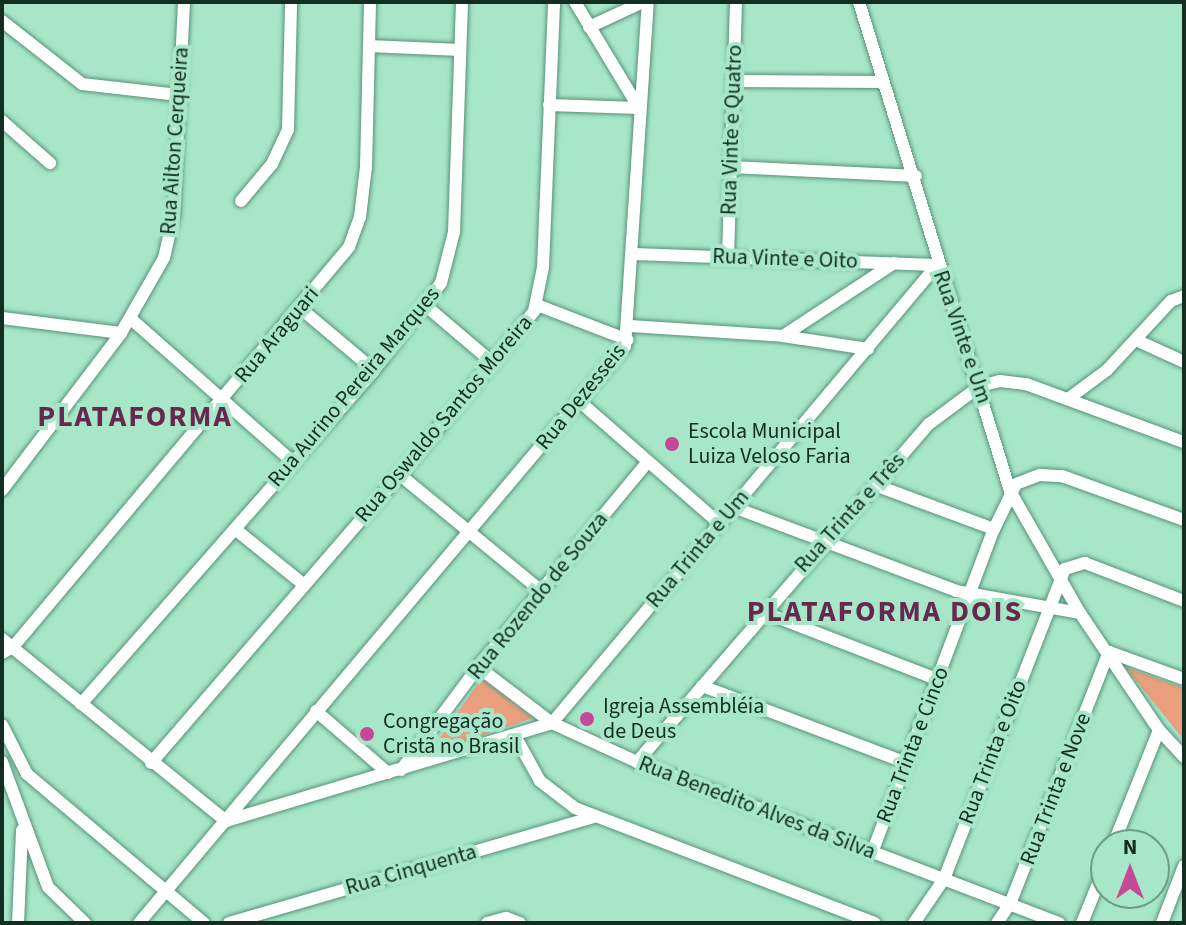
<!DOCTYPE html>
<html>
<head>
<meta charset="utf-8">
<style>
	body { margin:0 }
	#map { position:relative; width:1186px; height:925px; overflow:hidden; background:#a7e6c9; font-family:"Source Sans 3",sans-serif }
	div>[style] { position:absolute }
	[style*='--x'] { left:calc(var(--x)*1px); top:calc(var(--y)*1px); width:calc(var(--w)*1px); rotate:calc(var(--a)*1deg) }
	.green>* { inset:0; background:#ea9f7e }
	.roads { filter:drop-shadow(0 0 2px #569379) drop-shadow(0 0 2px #569379) }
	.minor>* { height:12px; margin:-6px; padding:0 6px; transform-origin:6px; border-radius:6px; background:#fff }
	.dots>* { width:22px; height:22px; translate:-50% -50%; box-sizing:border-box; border:4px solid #a7e6c9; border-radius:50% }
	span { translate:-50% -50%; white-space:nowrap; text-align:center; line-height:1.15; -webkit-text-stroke:8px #a7e6c9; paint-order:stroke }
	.street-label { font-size:22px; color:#132d22 }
	.poi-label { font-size:22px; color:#132d22 }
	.left { translate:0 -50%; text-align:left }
	.district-label { font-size:30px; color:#66294e; font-weight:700; letter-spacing:2px }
	.frame { position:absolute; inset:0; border:4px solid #132d22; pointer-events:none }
	.north { position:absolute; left:1090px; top:829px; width:80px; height:80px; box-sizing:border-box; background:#a7e6c9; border:2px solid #6c9c86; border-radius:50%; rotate:0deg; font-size:22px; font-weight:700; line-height:32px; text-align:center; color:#132d22 }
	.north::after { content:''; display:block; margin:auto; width:28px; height:36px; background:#c64999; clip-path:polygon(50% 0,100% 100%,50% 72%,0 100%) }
</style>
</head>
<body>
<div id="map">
	<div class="green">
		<div style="clip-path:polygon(1125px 667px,1184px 688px,1184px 740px)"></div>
		<div style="clip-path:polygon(482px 678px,533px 718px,429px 753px)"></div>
	</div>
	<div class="roads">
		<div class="minor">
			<div style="--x:575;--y:2;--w:124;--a:58.9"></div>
			<div style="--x:859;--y:2;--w:512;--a:72.84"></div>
			<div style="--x:1010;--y:491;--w:141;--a:60.2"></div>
			<div style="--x:1080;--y:613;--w:141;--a:56"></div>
			<div style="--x:1159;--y:730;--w:37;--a:47"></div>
			<div style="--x:2;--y:21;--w:102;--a:38.2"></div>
			<div style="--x:82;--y:84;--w:97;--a:6.5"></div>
			<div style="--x:589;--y:27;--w:60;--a:-24.8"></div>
			<div style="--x:369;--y:46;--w:91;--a:2.5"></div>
			<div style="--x:734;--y:81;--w:149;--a:0.4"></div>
			<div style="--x:549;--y:105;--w:90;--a:1.9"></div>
			<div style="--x:2;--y:121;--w:64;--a:41.2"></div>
			<div style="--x:732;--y:167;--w:184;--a:2.8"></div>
			<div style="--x:241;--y:201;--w:48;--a:-50"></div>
			<div style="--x:272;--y:164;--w:38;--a:-65"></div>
			<div style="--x:288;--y:129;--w:127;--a:-88.6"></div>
			<div style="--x:633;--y:254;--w:304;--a:2.1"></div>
			<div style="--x:728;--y:257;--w:255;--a:-88.2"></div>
			<div style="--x:537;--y:305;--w:97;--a:21"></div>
			<div style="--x:426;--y:306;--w:88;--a:40.4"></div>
			<div style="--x:300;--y:308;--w:97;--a:40"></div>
			<div style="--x:2;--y:318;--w:120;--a:7.2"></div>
			<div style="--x:130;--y:318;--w:217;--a:41.5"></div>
			<div style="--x:630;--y:326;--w:153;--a:3.7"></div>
			<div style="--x:783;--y:336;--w:86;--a:8.7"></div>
			<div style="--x:783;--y:336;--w:133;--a:-33.3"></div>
			<div style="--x:1136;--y:340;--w:53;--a:24.6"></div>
			<div style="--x:1068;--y:399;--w:49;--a:-36.6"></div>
			<div style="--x:1107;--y:370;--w:94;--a:-47.2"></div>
			<div style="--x:1171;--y:301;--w:14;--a:-21"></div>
			<div style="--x:579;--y:401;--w:186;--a:41.1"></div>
			<div style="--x:400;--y:475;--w:183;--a:39.4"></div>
			<div style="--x:875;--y:485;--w:127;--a:20.3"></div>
			<div style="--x:2;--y:490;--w:197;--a:-52.8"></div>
			<div style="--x:121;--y:333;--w:86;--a:-60.2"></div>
			<div style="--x:164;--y:258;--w:45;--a:-77.2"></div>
			<div style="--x:174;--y:214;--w:212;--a:-87.3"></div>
			<div style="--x:733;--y:507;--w:238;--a:20.6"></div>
			<div style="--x:956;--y:591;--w:126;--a:10.1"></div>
			<div style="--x:235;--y:529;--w:87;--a:39"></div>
			<div style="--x:763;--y:612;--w:189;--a:21.1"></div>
			<div style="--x:2;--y:639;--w:289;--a:39.1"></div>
			<div style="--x:226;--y:821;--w:340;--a:-16.7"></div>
			<div style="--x:552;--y:723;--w:94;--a:24.6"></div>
			<div style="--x:637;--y:762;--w:452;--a:20.9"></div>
			<div style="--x:1109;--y:652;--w:80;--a:19.8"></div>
			<div style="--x:2;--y:653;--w:13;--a:-29"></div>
			<div style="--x:13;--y:647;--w:522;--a:-49.97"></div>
			<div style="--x:349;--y:247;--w:32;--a:-70"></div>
			<div style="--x:360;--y:217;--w:50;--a:-83.2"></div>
			<div style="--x:366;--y:167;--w:165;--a:-88.6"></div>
			<div style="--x:478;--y:667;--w:93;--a:37.1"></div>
			<div style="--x:552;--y:723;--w:598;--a:-49.95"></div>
			<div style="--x:702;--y:686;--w:219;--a:20.6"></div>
			<div style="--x:81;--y:704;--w:444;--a:-48.7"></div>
			<div style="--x:374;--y:370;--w:110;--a:-52.4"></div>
			<div style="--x:441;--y:283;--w:53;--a:-75.7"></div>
			<div style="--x:454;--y:232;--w:230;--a:-88"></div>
			<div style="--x:316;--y:711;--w:95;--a:40.7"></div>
			<div style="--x:2;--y:725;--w:55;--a:63"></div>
			<div style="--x:27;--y:774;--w:231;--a:40.1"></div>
			<div style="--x:515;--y:736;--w:51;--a:60.9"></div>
			<div style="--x:540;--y:781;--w:44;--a:37.6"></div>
			<div style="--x:575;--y:808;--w:321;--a:21"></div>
			<div style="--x:2;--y:762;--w:133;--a:69.8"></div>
			<div style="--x:48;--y:887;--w:52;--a:44.2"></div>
			<div style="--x:637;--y:762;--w:447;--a:-49.2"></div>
			<div style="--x:929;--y:424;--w:64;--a:-36.7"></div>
			<div style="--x:980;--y:386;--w:21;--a:-14"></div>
			<div style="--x:1000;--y:381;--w:26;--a:7"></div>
			<div style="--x:1026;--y:384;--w:168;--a:20.2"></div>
			<div style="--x:151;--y:763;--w:381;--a:-49.2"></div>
			<div style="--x:400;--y:475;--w:212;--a:-50.7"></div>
			<div style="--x:534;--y:311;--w:45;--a:-78.4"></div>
			<div style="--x:543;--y:267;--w:265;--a:-87.6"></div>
			<div style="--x:401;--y:770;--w:129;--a:-53.2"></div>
			<div style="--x:478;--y:667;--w:265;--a:-50.4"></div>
			<div style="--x:1113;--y:845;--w:124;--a:-68.2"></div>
			<div style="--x:872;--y:853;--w:346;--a:-69.4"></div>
			<div style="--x:994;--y:529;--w:50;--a:-63.9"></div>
			<div style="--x:1016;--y:484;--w:26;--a:-21"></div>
			<div style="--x:1040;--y:475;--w:22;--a:3"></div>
			<div style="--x:1062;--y:476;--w:130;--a:19.8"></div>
			<div style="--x:18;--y:923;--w:93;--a:-87.5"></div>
			<div style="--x:139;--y:923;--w:754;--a:-49.89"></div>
			<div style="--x:625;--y:346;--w:345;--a:-86.2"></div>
			<div style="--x:229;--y:923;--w:379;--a:-16.2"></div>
			<div style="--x:487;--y:923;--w:20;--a:-15"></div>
			<div style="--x:506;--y:918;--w:15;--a:20"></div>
			<div style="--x:914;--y:923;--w:53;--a:-55.7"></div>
			<div style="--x:944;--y:879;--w:333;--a:-68.7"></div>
			<div style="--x:1065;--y:569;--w:21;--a:-17"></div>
			<div style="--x:1085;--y:563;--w:106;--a:21"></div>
			<div style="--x:997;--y:923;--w:23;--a:-56"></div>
			<div style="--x:1010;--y:904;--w:271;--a:-68.6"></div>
			<div style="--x:1082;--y:923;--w:64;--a:-67.9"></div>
			<div style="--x:1162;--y:923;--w:61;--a:-68.9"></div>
		</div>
	</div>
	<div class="dots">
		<div style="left:672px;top:444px;background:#c64999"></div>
		<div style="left:587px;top:719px;background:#c64999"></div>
		<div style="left:367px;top:734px;background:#c64999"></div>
	</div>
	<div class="street-label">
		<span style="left:732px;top:130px;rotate:-88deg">Rua Vinte e Quatro</span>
		<span style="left:175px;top:141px;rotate:-86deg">Rua Ailton Cerqueira</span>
		<span style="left:785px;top:259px;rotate:2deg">Rua Vinte e Oito</span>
		<span style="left:277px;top:335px;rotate:-50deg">Rua Araguari</span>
		<span style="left:962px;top:337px;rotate:71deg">Rua Vinte e Um</span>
		<span style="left:354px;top:387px;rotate:-50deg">Rua Aurino Pereira Marques</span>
		<span style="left:581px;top:397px;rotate:-51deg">Rua Dezesseis</span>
		<span style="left:444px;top:419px;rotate:-50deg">Rua Oswaldo Santos Moreira</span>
		<span style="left:850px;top:513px;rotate:-48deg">Rua Trinta e Três</span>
		<span style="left:698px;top:549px;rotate:-50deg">Rua Trinta e Um</span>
		<span style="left:538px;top:596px;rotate:-51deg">Rua Rozendo de Souza</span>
		<span style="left:913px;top:745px;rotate:-69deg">Rua Trinta e Cinco</span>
		<span style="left:993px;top:752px;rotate:-69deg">Rua Trinta e Oito</span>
		<span style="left:1056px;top:789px;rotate:-69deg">Rua Trinta e Nove</span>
		<span style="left:757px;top:808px;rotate:21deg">Rua Benedito Alves da Silva</span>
		<span style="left:411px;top:870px;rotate:-16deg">Rua Cinquenta</span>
	</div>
	<div class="poi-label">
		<span class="left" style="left:688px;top:444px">Escola Municipal<br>Luiza Veloso Faria</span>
		<span class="left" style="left:603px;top:719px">Igreja Assembléia<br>de Deus</span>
		<span class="left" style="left:383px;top:734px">Congregação<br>Cristã no Brasil</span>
	</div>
	<div class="district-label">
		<span style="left:135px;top:417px">PLATAFORMA</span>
		<span style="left:885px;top:612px">PLATAFORMA DOIS</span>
	</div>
	<div class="frame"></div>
	<div class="north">N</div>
</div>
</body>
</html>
